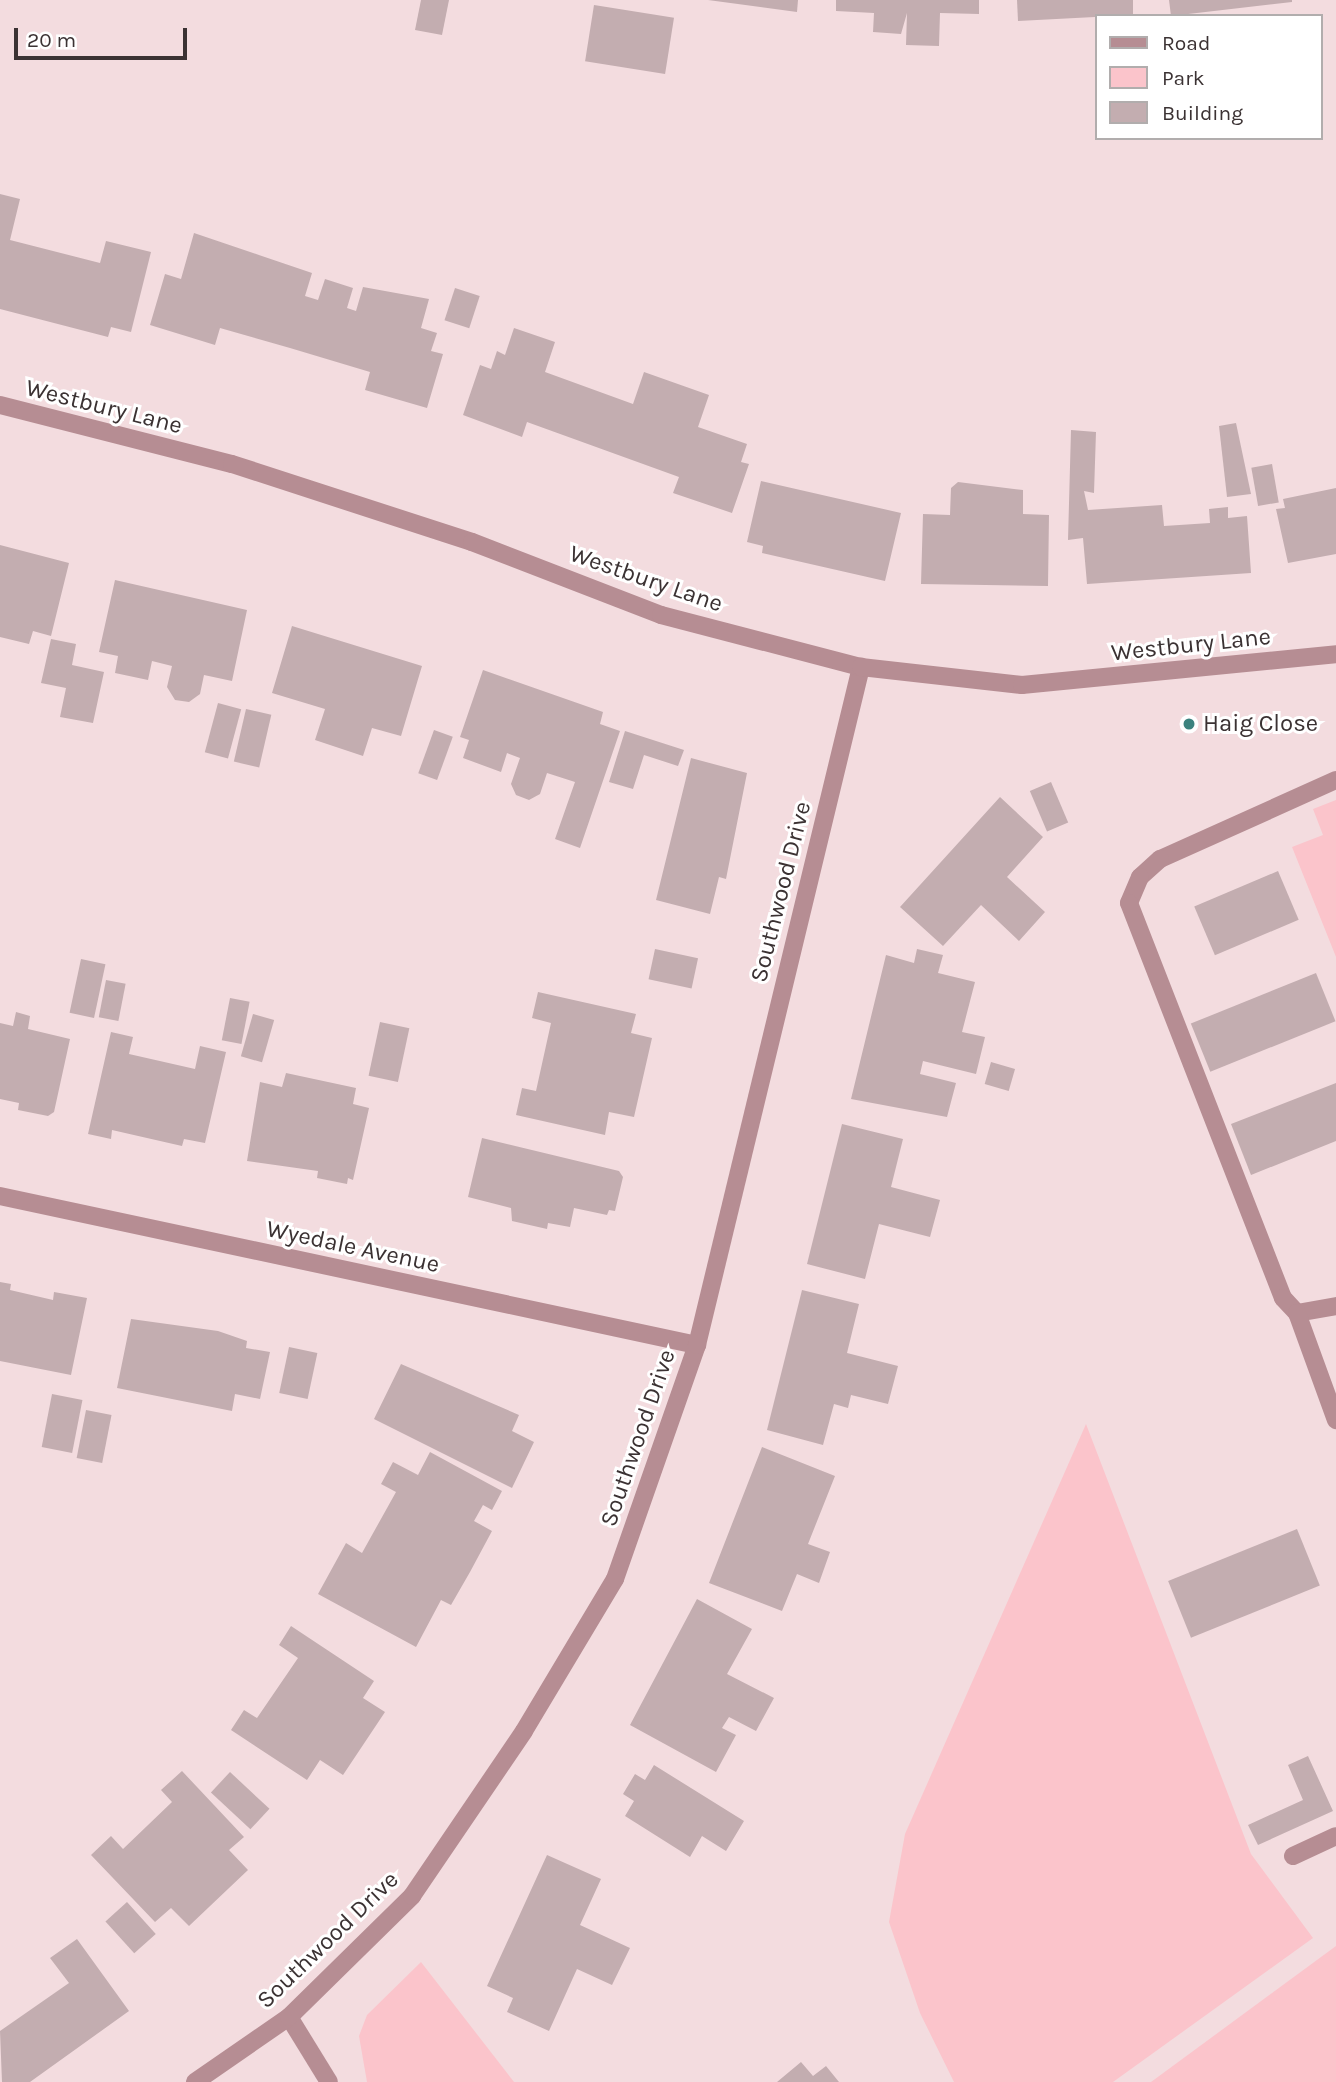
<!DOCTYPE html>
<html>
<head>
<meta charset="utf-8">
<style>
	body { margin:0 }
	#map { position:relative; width:1336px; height:2082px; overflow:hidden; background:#f3dcdf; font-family:Karla,sans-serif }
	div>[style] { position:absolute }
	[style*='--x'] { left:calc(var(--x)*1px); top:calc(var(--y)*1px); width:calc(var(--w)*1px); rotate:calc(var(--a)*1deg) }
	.green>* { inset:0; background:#fbc4cb }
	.building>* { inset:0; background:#c3adb0; transform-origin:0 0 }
	.minor>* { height:18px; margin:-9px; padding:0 9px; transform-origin:9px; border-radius:9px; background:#b68d93 }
	.tertiary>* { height:18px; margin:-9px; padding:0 9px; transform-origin:9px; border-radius:9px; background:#b68d93 }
	.dots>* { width:19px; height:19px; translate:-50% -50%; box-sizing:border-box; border:4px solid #fff; border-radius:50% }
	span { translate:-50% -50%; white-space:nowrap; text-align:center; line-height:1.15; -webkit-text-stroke:6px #fff; paint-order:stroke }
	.street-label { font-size:24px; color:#3b3233 }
	.poi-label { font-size:24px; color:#3b3233 }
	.left { translate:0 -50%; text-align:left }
	.legend { position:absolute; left:1095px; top:14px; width:228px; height:126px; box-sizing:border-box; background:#fff; border:2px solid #b1adad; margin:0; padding:9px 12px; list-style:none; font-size:21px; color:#3b3233 }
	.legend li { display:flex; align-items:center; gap:14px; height:35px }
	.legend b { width:35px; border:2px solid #b1adad }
	.scale { position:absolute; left:14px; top:28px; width:173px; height:32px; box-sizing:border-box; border:4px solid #3b3233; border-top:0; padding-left:9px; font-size:21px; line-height:24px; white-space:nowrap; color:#3b3233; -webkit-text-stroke:5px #fff; paint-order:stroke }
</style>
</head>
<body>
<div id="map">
	<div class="green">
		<div style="clip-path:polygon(1336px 800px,1336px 957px,1292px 847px,1323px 835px,1313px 809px)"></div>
		<div style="clip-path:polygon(1086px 1424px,1251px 1854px,1313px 1938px,1113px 2082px,954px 2082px,920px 2013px,889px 1922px,905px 1834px)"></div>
		<div style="clip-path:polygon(1336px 1946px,1336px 2082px,1151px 2082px)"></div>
		<div style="clip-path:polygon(421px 1962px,514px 2082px,367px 2082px,359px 2036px,367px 2015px)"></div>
	</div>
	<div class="building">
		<div style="clip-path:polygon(421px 0,449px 0,442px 35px,415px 30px)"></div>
		<div style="clip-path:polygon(708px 0,798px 0,797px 12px)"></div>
		<div style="clip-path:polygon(836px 0,979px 0,979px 14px,940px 13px,939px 46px,906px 45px,907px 13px,901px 34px,873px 32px,874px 13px,836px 11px)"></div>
		<div style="clip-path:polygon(1017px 0,1133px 0,1133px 15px,1018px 21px)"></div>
		<div style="clip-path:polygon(1169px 0,1292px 0,1292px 2px,1171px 16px)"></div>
		<div style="left:594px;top:5px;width:81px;height:57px;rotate:9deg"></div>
		<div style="clip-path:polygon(0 194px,20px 199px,10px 240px,100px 263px,106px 241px,151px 252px,131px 332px,111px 327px,108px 337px,0 309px)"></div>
		<div style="clip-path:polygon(194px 233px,312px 273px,305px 296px,318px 300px,325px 279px,353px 288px,347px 308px,356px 311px,363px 287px,429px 299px,421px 328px,437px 333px,431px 351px,443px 354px,427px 408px,365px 390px,370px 372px,290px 348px,220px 328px,215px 345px,150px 325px,165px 274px,181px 279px)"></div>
		<div style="left:455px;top:288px;width:26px;height:34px;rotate:18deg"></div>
		<div style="clip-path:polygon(514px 328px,555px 342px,545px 372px,633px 404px,644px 372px,709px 395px,698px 427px,747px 444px,741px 462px,749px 464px,732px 513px,673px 493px,679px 477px,527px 422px,522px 437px,463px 415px,480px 365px,491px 369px,497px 351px,505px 355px)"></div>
		<div style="clip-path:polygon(1236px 423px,1251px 494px,1227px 497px,1219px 426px)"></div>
		<div style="clip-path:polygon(1071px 430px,1096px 432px,1094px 493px,1084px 491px,1088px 510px,1162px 505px,1164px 526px,1210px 523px,1209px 509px,1228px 507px,1228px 518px,1247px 516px,1251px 573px,1087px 584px,1083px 538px,1068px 540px)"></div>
		<div style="left:1272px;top:464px;width:39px;height:21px;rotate:80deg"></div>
		<div style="clip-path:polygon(761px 481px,901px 513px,885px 581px,762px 553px,763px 546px,747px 542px)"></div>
		<div style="clip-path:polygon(958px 482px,1023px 490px,1023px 514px,1049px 515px,1048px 586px,921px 584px,923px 514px,950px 515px,951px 488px)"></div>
		<div style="clip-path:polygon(1336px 488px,1336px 554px,1288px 563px,1276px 509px,1285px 508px,1283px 499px)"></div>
		<div style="clip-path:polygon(0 545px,69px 563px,51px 636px,33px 631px,29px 644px,0 637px)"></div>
		<div style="clip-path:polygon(115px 580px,247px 610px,232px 681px,204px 675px,200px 694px,189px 702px,175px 700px,167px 687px,172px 666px,152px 661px,148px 680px,115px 673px,118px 656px,99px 652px)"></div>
		<div style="clip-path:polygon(292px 626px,422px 666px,401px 736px,372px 728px,363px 756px,315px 740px,325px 709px,272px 693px)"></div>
		<div style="clip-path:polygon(51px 639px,76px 644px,72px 665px,104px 672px,93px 723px,60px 717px,66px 688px,41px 683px)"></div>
		<div style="clip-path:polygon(483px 670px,603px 712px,600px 724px,620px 731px,580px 848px,555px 839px,575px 782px,547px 773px,540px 794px,529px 800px,516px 795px,511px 784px,520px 758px,507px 753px,501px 772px,463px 758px,469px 740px,460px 737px)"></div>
		<div style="left:218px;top:703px;width:24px;height:51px;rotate:15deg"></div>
		<div style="left:246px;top:709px;width:26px;height:54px;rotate:13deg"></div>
		<div style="left:434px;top:730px;width:20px;height:46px;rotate:20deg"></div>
		<div style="clip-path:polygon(625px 731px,684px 750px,678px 766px,644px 755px,633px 789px,609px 782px)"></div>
		<div style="clip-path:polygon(691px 758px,747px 773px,726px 879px,719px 877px,710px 914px,656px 900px)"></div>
		<div style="left:1051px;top:782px;width:44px;height:23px;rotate:67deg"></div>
		<div style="clip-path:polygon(1000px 797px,1043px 837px,1007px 877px,1045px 912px,1019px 941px,981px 905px,943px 946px,900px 907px)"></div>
		<div style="left:1278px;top:871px;width:53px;height:91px;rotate:67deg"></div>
		<div style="left:655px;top:949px;width:44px;height:31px;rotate:12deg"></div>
		<div style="clip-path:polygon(917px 949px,943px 955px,938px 973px,975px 982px,962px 1032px,985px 1037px,976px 1074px,923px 1061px,920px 1074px,956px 1083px,947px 1117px,851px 1099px,886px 955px,914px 963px)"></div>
		<div style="left:81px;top:959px;width:25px;height:55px;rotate:12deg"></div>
		<div style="left:1316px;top:973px;width:52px;height:135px;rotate:68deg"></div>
		<div style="left:106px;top:980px;width:20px;height:38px;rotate:11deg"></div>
		<div style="clip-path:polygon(538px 992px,636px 1014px,631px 1033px,652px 1038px,634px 1117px,609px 1112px,605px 1135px,516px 1115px,522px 1088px,536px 1091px,551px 1023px,532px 1018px)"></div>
		<div style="left:230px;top:998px;width:20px;height:43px;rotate:11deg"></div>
		<div style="clip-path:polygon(16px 1012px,30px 1016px,28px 1029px,70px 1039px,54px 1112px,48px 1116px,18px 1110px,19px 1103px,0 1099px,0 1023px,13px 1026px)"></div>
		<div style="left:253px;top:1014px;width:22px;height:44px;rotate:16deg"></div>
		<div style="left:380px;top:1022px;width:30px;height:55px;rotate:12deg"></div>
		<div style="clip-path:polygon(111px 1032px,133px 1037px,129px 1054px,195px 1069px,200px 1046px,226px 1052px,205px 1143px,184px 1139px,182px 1146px,112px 1130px,111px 1139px,88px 1134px)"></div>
		<div style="left:991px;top:1062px;width:25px;height:23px;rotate:16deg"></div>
		<div style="clip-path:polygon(286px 1073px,356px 1088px,353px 1104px,369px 1108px,353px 1180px,348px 1178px,347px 1184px,317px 1178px,318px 1171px,247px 1161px,260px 1082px,282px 1087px)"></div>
		<div style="clip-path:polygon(1336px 1083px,1336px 1141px,1251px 1175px,1231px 1124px)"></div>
		<div style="clip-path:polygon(842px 1124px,903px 1139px,891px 1187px,940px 1200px,930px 1237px,879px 1224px,865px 1279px,807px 1264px)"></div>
		<div style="clip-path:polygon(482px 1138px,619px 1171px,623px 1177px,615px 1211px,609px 1210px,607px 1215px,574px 1208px,570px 1227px,548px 1223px,547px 1229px,512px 1221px,511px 1208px,468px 1197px)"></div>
		<div style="clip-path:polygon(0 1282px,11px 1284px,10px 1290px,53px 1300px,54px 1292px,87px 1298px,71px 1375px,0 1361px)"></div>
		<div style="clip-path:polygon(802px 1290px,859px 1304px,847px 1353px,898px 1366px,888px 1404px,851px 1395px,848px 1408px,834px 1404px,823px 1445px,767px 1430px)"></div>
		<div style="clip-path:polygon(131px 1319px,218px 1331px,247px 1341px,246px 1348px,270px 1352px,260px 1399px,235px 1394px,232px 1411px,117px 1388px)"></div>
		<div style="left:289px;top:1347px;width:29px;height:47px;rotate:12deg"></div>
		<div style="clip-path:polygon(401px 1364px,519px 1415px,512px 1431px,534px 1442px,512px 1488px,374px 1419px)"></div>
		<div style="left:52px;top:1394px;width:31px;height:54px;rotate:11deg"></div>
		<div style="left:86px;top:1410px;width:26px;height:49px;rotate:11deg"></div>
		<div style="clip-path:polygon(762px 1447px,835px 1476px,808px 1544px,830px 1552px,819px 1583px,797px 1574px,782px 1611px,709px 1583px)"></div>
		<div style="clip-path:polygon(430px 1452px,502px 1491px,492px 1510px,483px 1505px,474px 1521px,492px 1531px,470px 1572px,451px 1605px,441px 1600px,416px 1647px,318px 1594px,346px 1543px,362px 1553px,396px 1492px,381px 1484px,393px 1462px,418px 1475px)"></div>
		<div style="left:1297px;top:1529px;width:61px;height:139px;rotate:68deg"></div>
		<div style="clip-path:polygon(697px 1599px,752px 1629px,727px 1674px,774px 1698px,756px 1731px,729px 1717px,722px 1728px,736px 1735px,716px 1772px,630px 1725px)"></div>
		<div style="clip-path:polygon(291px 1626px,374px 1681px,363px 1698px,385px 1712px,343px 1775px,320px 1760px,307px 1780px,231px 1730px,244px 1710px,257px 1718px,298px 1658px,279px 1645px)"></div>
		<div style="clip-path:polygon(1308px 1756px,1333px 1811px,1258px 1845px,1248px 1825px,1303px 1800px,1288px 1765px)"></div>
		<div style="clip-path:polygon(654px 1765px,744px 1821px,726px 1851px,702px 1836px,690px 1857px,625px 1816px,634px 1801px,623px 1794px,635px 1774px,645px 1780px)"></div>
		<div style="clip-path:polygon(182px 1771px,244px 1837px,229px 1850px,248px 1870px,189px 1926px,171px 1908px,155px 1922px,91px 1855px,111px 1836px,123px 1849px,172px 1802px,161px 1790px)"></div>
		<div style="left:230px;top:1772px;width:54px;height:28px;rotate:43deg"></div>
		<div style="clip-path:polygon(547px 1855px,601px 1879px,580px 1925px,630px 1948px,612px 1985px,577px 1969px,549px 2031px,507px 2012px,513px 1998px,487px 1986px)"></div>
		<div style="left:127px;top:1902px;width:43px;height:29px;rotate:48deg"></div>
		<div style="clip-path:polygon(77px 1939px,129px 2011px,30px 2082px,2px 2082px,0 2031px,69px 1983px,50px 1958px)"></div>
		<div style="clip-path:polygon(801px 2062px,813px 2076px,826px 2066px,839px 2082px,777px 2082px)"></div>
	</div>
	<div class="minor">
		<div style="--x:1336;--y:780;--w:193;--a:155.8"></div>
		<div style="--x:1160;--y:859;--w:27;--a:138"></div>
		<div style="--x:1140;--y:877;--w:28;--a:113"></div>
		<div style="--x:1129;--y:903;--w:424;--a:68.7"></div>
		<div style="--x:1283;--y:1298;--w:21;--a:47"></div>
		<div style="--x:1297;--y:1313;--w:40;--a:-10"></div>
		<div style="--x:0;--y:1196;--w:713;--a:12.07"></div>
		<div style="--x:1297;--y:1313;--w:114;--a:70"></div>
		<div style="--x:1293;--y:1856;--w:47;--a:-24.9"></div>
		<div style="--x:289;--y:2017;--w:76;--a:58.4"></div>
		<div style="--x:195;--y:2082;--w:114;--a:-34.7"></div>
		<div style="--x:289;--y:2017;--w:173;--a:-44.5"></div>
		<div style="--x:412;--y:1896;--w:199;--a:-55.8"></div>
		<div style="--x:524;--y:1731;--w:177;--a:-59.1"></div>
		<div style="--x:615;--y:1579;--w:248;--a:-70.7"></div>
		<div style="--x:697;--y:1345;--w:698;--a:-76.4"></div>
	</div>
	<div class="tertiary">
		<div style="--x:0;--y:405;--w:239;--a:14.3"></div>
		<div style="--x:232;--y:464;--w:252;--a:18"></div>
		<div style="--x:472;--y:542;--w:203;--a:21.1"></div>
		<div style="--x:661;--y:615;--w:207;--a:14.6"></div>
		<div style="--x:861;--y:667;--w:162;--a:6.4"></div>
		<div style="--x:1022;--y:685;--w:316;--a:-5.6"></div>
	</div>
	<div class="dots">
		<div style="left:1189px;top:724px;background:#3b827e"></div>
	</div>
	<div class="street-label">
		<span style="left:104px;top:407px;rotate:14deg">Westbury Lane</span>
		<span style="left:646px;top:579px;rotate:19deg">Westbury Lane</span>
		<span style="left:1191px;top:645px;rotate:-6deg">Westbury Lane</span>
		<span style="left:781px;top:892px;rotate:-76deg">Southwood Drive</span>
		<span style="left:353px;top:1247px;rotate:12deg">Wyedale Avenue</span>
		<span style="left:638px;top:1438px;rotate:-71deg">Southwood Drive</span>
		<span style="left:328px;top:1940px;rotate:-44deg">Southwood Drive</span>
	</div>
	<div class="poi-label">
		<span class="left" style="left:1203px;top:724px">Haig Close</span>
	</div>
	<ul class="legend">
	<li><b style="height:9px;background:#b68d93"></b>Road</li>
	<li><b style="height:19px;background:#fbc4cb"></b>Park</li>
	<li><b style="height:19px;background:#c3adb0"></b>Building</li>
	</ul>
	<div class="scale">20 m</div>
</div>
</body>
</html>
